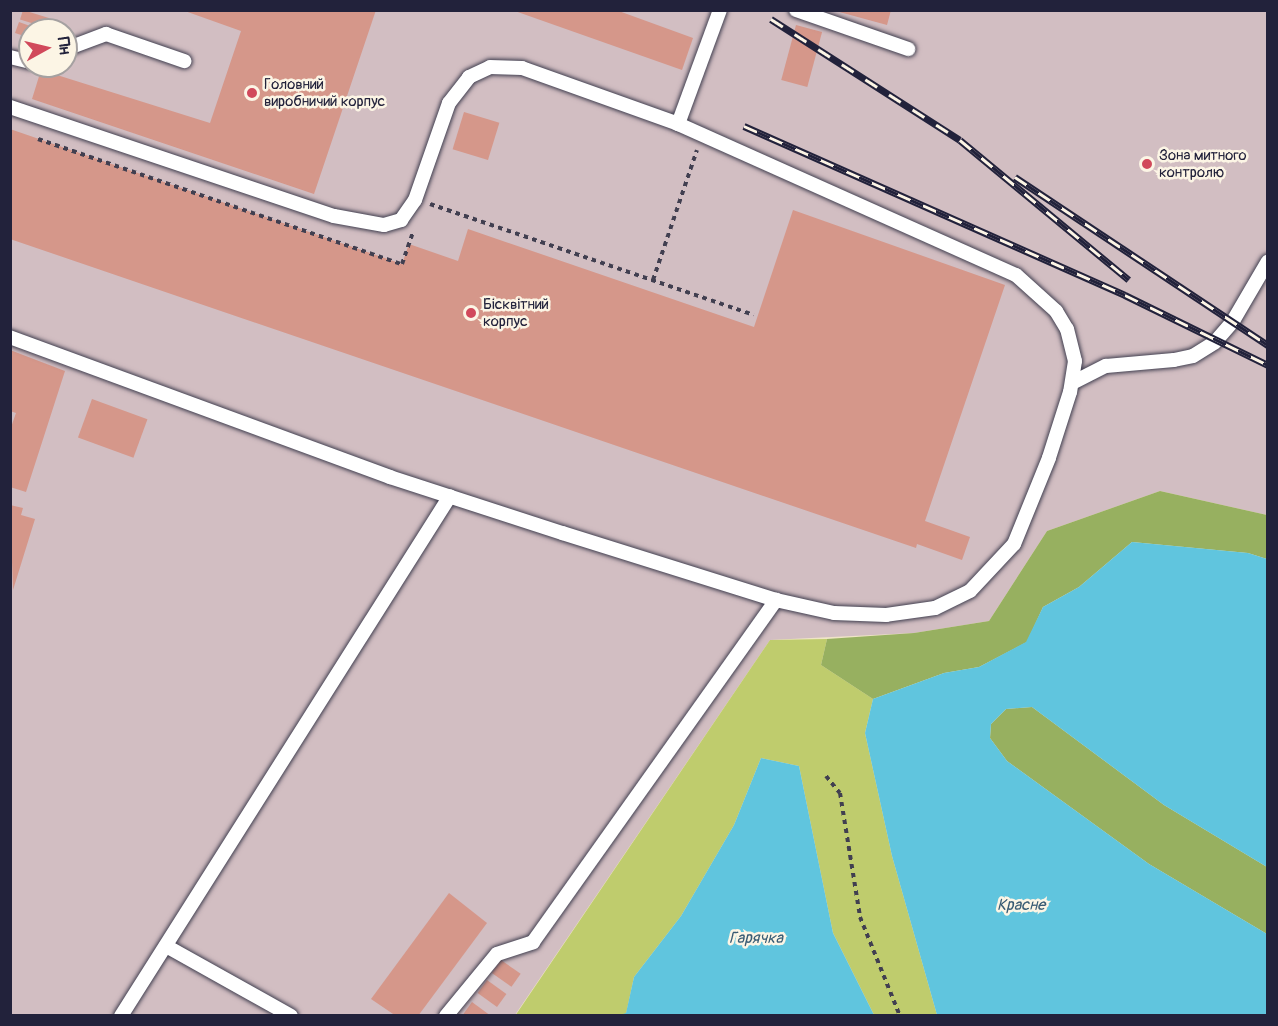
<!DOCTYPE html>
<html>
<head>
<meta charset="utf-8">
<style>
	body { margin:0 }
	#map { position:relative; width:1278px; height:1026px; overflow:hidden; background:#efe5c6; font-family:Pangolin,sans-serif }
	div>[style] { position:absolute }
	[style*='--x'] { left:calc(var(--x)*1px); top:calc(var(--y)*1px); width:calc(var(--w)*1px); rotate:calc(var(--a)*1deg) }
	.industrial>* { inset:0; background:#d2bec2 }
	.green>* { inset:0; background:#bfcc6d }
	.forest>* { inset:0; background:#97b060 }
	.water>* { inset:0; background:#60c5de }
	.building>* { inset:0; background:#d5978a; transform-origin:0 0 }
	.path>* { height:4px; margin-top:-2px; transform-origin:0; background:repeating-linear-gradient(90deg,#413f50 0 4.5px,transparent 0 9px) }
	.roads { filter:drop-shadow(0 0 2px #413f50) drop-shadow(0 0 2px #413f50) }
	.service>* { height:14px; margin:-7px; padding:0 7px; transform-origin:7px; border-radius:7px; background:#fff }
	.rail>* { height:7px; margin-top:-3.5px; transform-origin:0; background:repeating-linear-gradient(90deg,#fcf5e5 0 14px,#22223b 0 28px); box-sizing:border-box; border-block:2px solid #22223b }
	.dots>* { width:16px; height:16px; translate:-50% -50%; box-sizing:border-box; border:3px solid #fcf5e5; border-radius:50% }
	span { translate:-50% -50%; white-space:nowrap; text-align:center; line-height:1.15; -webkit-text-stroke:5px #fcf5e5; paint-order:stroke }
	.poi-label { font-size:15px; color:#22223b }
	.left { translate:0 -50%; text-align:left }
	.water-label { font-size:16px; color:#385b74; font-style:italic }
	.frame { position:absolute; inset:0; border:12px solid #22223b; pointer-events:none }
	.north { position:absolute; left:18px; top:18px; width:60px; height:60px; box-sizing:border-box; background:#fcf5e5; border:2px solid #a5a1a1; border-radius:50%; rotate:82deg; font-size:16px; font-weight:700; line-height:24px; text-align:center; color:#22223b }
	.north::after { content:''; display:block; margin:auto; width:21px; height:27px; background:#d1495b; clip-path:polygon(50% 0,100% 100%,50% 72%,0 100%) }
</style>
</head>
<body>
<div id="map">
	<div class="industrial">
		<div style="clip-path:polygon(evenodd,10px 11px,1267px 11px,1267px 515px,1160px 491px,1047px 531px,989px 621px,914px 633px,770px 640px,515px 1015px,11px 1015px,10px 11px,30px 30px,66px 30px,66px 66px,30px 66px,30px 30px)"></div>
	</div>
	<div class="green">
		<div style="clip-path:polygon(827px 639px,821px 665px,873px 699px,865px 733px,892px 856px,937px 1015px,874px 1015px,833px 933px,799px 766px,761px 758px,734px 825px,681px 916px,634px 977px,626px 1014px,515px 1016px,770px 640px)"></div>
	</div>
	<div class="forest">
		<div style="clip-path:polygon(1160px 491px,1267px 515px,1267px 559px,1248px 553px,1132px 542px,1079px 587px,1043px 607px,1027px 642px,979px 667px,944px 673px,873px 699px,821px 665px,827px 639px,914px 633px,989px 621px,1047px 531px)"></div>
		<div style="clip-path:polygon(1032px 707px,1164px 805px,1267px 867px,1267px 934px,1149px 864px,1007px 761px,990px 738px,991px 724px,1006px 709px)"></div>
	</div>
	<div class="water">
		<div style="clip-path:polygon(1132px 542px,1248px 553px,1267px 559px,1267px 867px,1164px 805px,1032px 707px,1006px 709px,991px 724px,990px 738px,1007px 761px,1149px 864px,1267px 934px,1267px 1015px,937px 1015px,892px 856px,865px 733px,873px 699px,944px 673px,979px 667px,1026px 642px,1043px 607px,1079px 587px)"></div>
		<div style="clip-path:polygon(761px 758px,799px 766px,833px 933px,874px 1015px,620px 1015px,626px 1013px,634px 977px,681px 916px,734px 825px)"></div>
	</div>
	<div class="building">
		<div style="left:23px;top:10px;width:27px;height:10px;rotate:17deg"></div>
		<div style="clip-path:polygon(182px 10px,376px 10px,314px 194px,32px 99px,41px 70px,210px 123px,241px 31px)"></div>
		<div style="clip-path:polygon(512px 10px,616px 10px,693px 38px,682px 70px)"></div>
		<div style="clip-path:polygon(832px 10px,891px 10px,887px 25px)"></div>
		<div style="clip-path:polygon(19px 22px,41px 30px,30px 30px,30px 38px,15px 33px)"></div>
		<div style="left:796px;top:25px;width:27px;height:57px;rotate:15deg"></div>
		<div style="left:464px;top:112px;width:37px;height:39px;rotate:17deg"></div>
		<div style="clip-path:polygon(10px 129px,402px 264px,409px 244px,458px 261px,468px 229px,754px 327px,793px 210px,1005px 285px,925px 521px,970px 537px,962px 560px,917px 544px,916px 548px,10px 239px)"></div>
		<div style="clip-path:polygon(10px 350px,65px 371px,26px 492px,10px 487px,10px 430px,16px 413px,10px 411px)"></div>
		<div style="left:92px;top:399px;width:59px;height:41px;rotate:20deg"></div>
		<div style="clip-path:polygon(10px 505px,23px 508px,21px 515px,35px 519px,13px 590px)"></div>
		<div style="clip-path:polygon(449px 893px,487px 923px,418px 1016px,396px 1016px,371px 999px)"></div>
		<div style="left:501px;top:960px;width:24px;height:16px;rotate:35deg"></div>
		<div style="left:487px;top:980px;width:24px;height:16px;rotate:36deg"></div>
		<div style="clip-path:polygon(472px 1002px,491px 1016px,462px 1016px)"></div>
	</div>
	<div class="path">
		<div style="--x:38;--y:139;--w:385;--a:19"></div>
		<div style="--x:402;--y:264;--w:34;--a:-71"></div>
		<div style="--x:430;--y:204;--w:342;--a:18.9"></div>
		<div style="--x:653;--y:280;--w:137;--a:-71.3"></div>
		<div style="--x:826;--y:776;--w:22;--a:51"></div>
		<div style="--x:840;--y:793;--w:126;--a:80.8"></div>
		<div style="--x:860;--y:917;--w:107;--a:68"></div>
	</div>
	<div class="roads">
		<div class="service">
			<div style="--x:796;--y:10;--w:119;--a:19.2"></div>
			<div style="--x:66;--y:49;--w:43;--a:-20.6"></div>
			<div style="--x:106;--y:34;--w:83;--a:19.1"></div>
			<div style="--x:10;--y:57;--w:21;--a:14"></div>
			<div style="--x:10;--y:107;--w:342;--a:18.6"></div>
			<div style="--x:334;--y:216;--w:51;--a:10.2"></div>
			<div style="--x:384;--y:225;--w:18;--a:-16"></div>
			<div style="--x:401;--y:220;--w:24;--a:-55"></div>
			<div style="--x:415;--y:200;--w:103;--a:-70.7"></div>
			<div style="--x:449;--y:103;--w:33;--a:-52"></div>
			<div style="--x:469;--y:77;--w:23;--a:-25"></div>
			<div style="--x:490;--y:67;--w:32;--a:2"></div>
			<div style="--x:522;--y:68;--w:166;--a:19.7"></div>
			<div style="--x:678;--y:124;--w:370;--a:24.1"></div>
			<div style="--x:1016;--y:275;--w:54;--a:42"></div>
			<div style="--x:1056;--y:311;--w:21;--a:59"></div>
			<div style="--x:1067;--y:329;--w:33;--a:76"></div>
			<div style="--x:1075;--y:361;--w:31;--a:99"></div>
			<div style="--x:1070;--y:392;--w:69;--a:107.7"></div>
			<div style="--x:1049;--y:458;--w:93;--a:112.1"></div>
			<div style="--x:1014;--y:544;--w:64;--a:133.1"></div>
			<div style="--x:970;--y:591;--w:39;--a:154"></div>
			<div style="--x:935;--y:608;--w:49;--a:171.9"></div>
			<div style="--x:886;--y:615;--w:52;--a:-177.8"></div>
			<div style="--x:834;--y:613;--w:59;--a:-167.4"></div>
			<div style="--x:776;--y:600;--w:224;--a:-162.6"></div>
			<div style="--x:562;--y:533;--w:181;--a:-162"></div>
			<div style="--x:390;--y:477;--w:405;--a:-159.8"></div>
			<div style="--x:678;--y:124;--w:121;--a:-69.8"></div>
			<div style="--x:1072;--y:383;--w:38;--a:-27"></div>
			<div style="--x:1106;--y:366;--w:68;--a:-5"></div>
			<div style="--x:1174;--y:360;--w:19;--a:-12"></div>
			<div style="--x:1193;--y:356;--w:26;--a:-32"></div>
			<div style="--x:1215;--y:342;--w:28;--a:-49"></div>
			<div style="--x:1233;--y:321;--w:69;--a:-59.7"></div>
			<div style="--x:166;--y:946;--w:143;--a:29.2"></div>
			<div style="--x:121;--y:1016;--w:615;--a:-57.68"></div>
			<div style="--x:446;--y:1016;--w:80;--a:-50.6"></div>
			<div style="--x:497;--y:954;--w:38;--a:-18"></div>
			<div style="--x:533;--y:942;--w:420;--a:-54.6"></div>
		</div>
	</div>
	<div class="rail">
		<div style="--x:771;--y:19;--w:224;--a:32.6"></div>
		<div style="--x:960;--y:140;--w:219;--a:39.6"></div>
		<div style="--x:744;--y:126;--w:417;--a:23.9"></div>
		<div style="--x:1125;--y:295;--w:159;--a:26.1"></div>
		<div style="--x:1015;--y:177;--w:304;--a:33.6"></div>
	</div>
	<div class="dots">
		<div style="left:252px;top:93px;background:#d1495b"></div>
		<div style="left:1147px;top:164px;background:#d1495b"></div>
		<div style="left:471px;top:313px;background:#d1495b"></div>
	</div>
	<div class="poi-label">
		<span class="left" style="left:264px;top:93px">Головний<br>виробничий корпус</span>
		<span class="left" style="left:1159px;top:164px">Зона митного<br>контролю</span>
		<span class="left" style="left:483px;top:313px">Бісквітний<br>корпус</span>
	</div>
	<div class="water-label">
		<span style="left:1021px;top:905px">Красне</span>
		<span style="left:756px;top:938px">Гарячка</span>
	</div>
	<div class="frame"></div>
	<div class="north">Пн</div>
</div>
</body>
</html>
